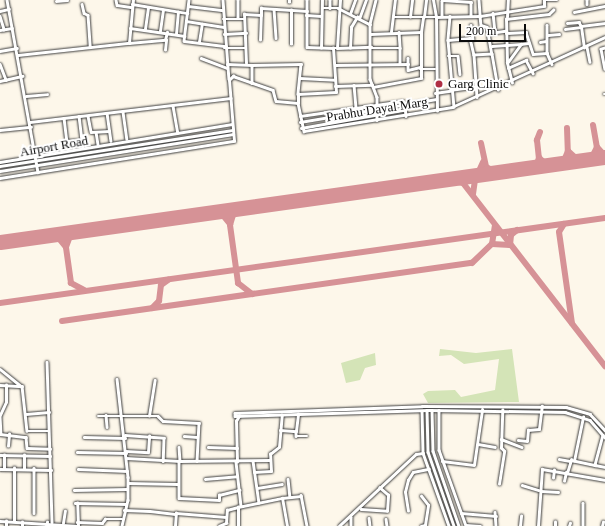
<!DOCTYPE html>
<html>
<head>
<meta charset="utf-8">
<style>
	body { margin:0 }
	#map { position:relative; width:605px; height:526px; overflow:hidden; background:#fdf7ea; font-family:Georgia,serif }
	div>[style] { position:absolute }
	[style*='--x'] { left:calc(var(--x)*1px); top:calc(var(--y)*1px); width:calc(var(--w)*1px); rotate:calc(var(--a)*1deg) }
	.green>* { inset:0; background:#d4e4b7 }
	.taxiway>* { height:6px; margin:-3px; padding:0 3px; transform-origin:3px; border-radius:3px; background:#d69296 }
	.runway>* { height:15px; margin:-7.5px; padding:0 7.5px; transform-origin:7.5px; border-radius:7.5px; background:#d69296 }
	.roads { filter:drop-shadow(0 0 1px #3e3e3e) drop-shadow(0 0 1px #3e3e3e) }
	.minor>* { height:2.5px; margin:-1.25px; padding:0 1.25px; transform-origin:1.25px; border-radius:1.25px; background:#fff }
	.dots>* { width:11px; height:11px; translate:-50% -50%; box-sizing:border-box; border:2px solid #fff; border-radius:50% }
	span { translate:-50% -50%; white-space:nowrap; text-align:center; line-height:1.15; -webkit-text-stroke:4px #fff; paint-order:stroke }
	.poi-label { font-size:13px; color:#0b0b0b }
	.left { translate:0 -50%; text-align:left }
	.street-label { font-size:13px; color:#0b0b0b }
	.scale { position:absolute; left:459px; top:24px; width:67px; height:18px; box-sizing:border-box; border:2px solid #0b0b0b; border-top:0; padding-left:5px; font-size:12px; line-height:14px; white-space:nowrap; color:#0b0b0b; -webkit-text-stroke:3px #fff; paint-order:stroke }
</style>
</head>
<body>
<div id="map">
	<div class="green">
		<div style="clip-path:polygon(440px 349px,476px 353px,512px 349px,519px 402px,428px 403px,423px 394px,428px 391px,455px 390px,461px 397px,495px 390px,499px 359px,464px 364px,451px 355px,439px 356px)"></div>
		<div style="clip-path:polygon(375px 353px,376px 365px,365px 368px,360px 380px,346px 383px,341px 363px)"></div>
	</div>
	<div class="taxiway">
		<div style="--x:593;--y:125;--w:22;--a:80"></div>
		<div style="--x:597;--y:147;--w:12;--a:48"></div>
		<div style="--x:567;--y:128;--w:23;--a:88"></div>
		<div style="--x:568;--y:151;--w:13;--a:42"></div>
		<div style="--x:540;--y:132;--w:9;--a:111"></div>
		<div style="--x:537;--y:140;--w:18;--a:84"></div>
		<div style="--x:539;--y:158;--w:11;--a:38"></div>
		<div style="--x:481;--y:143;--w:25;--a:78"></div>
		<div style="--x:486;--y:167;--w:11;--a:27"></div>
		<div style="--x:591;--y:159;--w:13;--a:-63"></div>
		<div style="--x:563;--y:163;--w:13;--a:-67"></div>
		<div style="--x:536;--y:166;--w:9;--a:-69"></div>
		<div style="--x:466;--y:176;--w:14;--a:-21"></div>
		<div style="--x:479;--y:171;--w:10;--a:-66"></div>
		<div style="--x:445;--y:180;--w:18;--a:9"></div>
		<div style="--x:463;--y:183;--w:232;--a:52.2"></div>
		<div style="--x:473;--y:194;--w:15;--a:-82"></div>
		<div style="--x:475;--y:179;--w:15;--a:-23"></div>
		<div style="--x:243;--y:208;--w:12;--a:145"></div>
		<div style="--x:233;--y:215;--w:10;--a:107"></div>
		<div style="--x:230;--y:225;--w:59;--a:82.1"></div>
		<div style="--x:238;--y:283;--w:18;--a:38"></div>
		<div style="--x:210;--y:212;--w:12;--a:9"></div>
		<div style="--x:222;--y:214;--w:13;--a:51"></div>
		<div style="--x:564;--y:224;--w:9;--a:122"></div>
		<div style="--x:559;--y:232;--w:92;--a:81.9"></div>
		<div style="--x:40;--y:236;--w:17;--a:0"></div>
		<div style="--x:57;--y:236;--w:14;--a:51"></div>
		<div style="--x:492;--y:244;--w:18;--a:3"></div>
		<div style="--x:510;--y:245;--w:10;--a:-84"></div>
		<div style="--x:511;--y:235;--w:8;--a:-40"></div>
		<div style="--x:84;--y:290;--w:15;--a:-152"></div>
		<div style="--x:71;--y:283;--w:36;--a:-98"></div>
		<div style="--x:66;--y:247;--w:12;--a:-70"></div>
		<div style="--x:70;--y:236;--w:15;--a:-23"></div>
		<div style="--x:0;--y:303;--w:611;--a:-8"></div>
		<div style="--x:152;--y:308;--w:10;--a:-45"></div>
		<div style="--x:159;--y:301;--w:16;--a:-83"></div>
		<div style="--x:161;--y:285;--w:9;--a:-36"></div>
		<div style="--x:62;--y:321;--w:414;--a:-8.1"></div>
		<div style="--x:472;--y:263;--w:28;--a:-44"></div>
		<div style="--x:492;--y:244;--w:19;--a:-81"></div>
	</div>
	<div class="runway">
		<div style="--x:0;--y:242;--w:611;--a:-8"></div>
	</div>
	<div class="roads">
		<div class="minor">
			<div style="--x:7;--y:0;--w:175;--a:79.8"></div>
			<div style="--x:116;--y:0;--w:5;--a:79"></div>
			<div style="--x:117;--y:5;--w:15;--a:8"></div>
			<div style="--x:189;--y:0;--w:41;--a:97"></div>
			<div style="--x:184;--y:41;--w:40;--a:7.1"></div>
			<div style="--x:223;--y:0;--w:79;--a:85.7"></div>
			<div style="--x:238;--y:0;--w:18;--a:90"></div>
			<div style="--x:307;--y:0;--w:47;--a:90"></div>
			<div style="--x:307;--y:47;--w:26;--a:2"></div>
			<div style="--x:333;--y:48;--w:4;--a:0"></div>
			<div style="--x:337;--y:48;--w:48;--a:-86.4"></div>
			<div style="--x:330;--y:0;--w:8;--a:90"></div>
			<div style="--x:376;--y:0;--w:25;--a:104"></div>
			<div style="--x:370;--y:24;--w:55;--a:90"></div>
			<div style="--x:370;--y:79;--w:19;--a:69"></div>
			<div style="--x:377;--y:97;--w:23;--a:90"></div>
			<div style="--x:442;--y:0;--w:29;--a:4"></div>
			<div style="--x:471;--y:2;--w:14;--a:90"></div>
			<div style="--x:479;--y:0;--w:16;--a:86"></div>
			<div style="--x:480;--y:16;--w:65;--a:-8.9"></div>
			<div style="--x:544;--y:6;--w:6;--a:-90"></div>
			<div style="--x:544;--y:0;--w:13;--a:0"></div>
			<div style="--x:587;--y:0;--w:4;--a:90"></div>
			<div style="--x:56;--y:1;--w:11;--a:-5"></div>
			<div style="--x:442;--y:1;--w:15;--a:90"></div>
			<div style="--x:289;--y:2;--w:2;--a:-90"></div>
			<div style="--x:82;--y:4;--w:9;--a:77"></div>
			<div style="--x:84;--y:13;--w:4;--a:27"></div>
			<div style="--x:88;--y:15;--w:32;--a:86"></div>
			<div style="--x:132;--y:4;--w:56;--a:9.3"></div>
			<div style="--x:188;--y:6;--w:35;--a:7"></div>
			<div style="--x:322;--y:8;--w:16;--a:0"></div>
			<div style="--x:338;--y:8;--w:36;--a:27"></div>
			<div style="--x:274;--y:9;--w:29;--a:86"></div>
			<div style="--x:0;--y:11;--w:9;--a:-13"></div>
			<div style="--x:574;--y:12;--w:32;--a:-11"></div>
			<div style="--x:493;--y:13;--w:19;--a:84"></div>
			<div style="--x:350;--y:14;--w:15;--a:-70"></div>
			<div style="--x:306;--y:15;--w:15;--a:4"></div>
			<div style="--x:0;--y:16;--w:14;--a:73"></div>
			<div style="--x:450;--y:16;--w:24;--a:95"></div>
			<div style="--x:448;--y:40;--w:22;--a:-5"></div>
			<div style="--x:470;--y:38;--w:17;--a:77"></div>
			<div style="--x:393;--y:17;--w:43;--a:0"></div>
			<div style="--x:436;--y:17;--w:17;--a:-100"></div>
			<div style="--x:410;--y:17;--w:17;--a:-83"></div>
			<div style="--x:424;--y:17;--w:17;--a:-83"></div>
			<div style="--x:507;--y:17;--w:17;--a:-87"></div>
			<div style="--x:223;--y:19;--w:22;--a:0"></div>
			<div style="--x:359;--y:19;--w:20;--a:-70"></div>
			<div style="--x:186;--y:21;--w:38;--a:9"></div>
			<div style="--x:567;--y:23;--w:12;--a:-5"></div>
			<div style="--x:579;--y:22;--w:4;--a:63"></div>
			<div style="--x:471;--y:25;--w:14;--a:82"></div>
			<div style="--x:547;--y:25;--w:28;--a:90"></div>
			<div style="--x:547;--y:53;--w:12;--a:66"></div>
			<div style="--x:130;--y:28;--w:55;--a:8.4"></div>
			<div style="--x:145;--y:29;--w:21;--a:-82"></div>
			<div style="--x:565;--y:29;--w:16;--a:-7"></div>
			<div style="--x:0;--y:30;--w:12;--a:-9"></div>
			<div style="--x:160;--y:31;--w:21;--a:-82"></div>
			<div style="--x:391;--y:32;--w:32;--a:-83"></div>
			<div style="--x:399;--y:32;--w:16;--a:86"></div>
			<div style="--x:490;--y:33;--w:15;--a:-8"></div>
			<div style="--x:506;--y:33;--w:20;--a:-3"></div>
			<div style="--x:526;--y:32;--w:23;--a:72"></div>
			<div style="--x:533;--y:54;--w:14;--a:-4"></div>
			<div style="--x:176;--y:34;--w:22;--a:-85"></div>
			<div style="--x:224;--y:34;--w:22;--a:-3"></div>
			<div style="--x:371;--y:34;--w:50;--a:-2.3"></div>
			<div style="--x:421;--y:32;--w:15;--a:-82"></div>
			<div style="--x:548;--y:35;--w:11;--a:-5"></div>
			<div style="--x:260;--y:40;--w:25;--a:-88"></div>
			<div style="--x:448;--y:40;--w:67;--a:84.9"></div>
			<div style="--x:199;--y:42;--w:18;--a:-81"></div>
			<div style="--x:540;--y:42;--w:6;--a:-9"></div>
			<div style="--x:129;--y:43;--w:36;--a:-5"></div>
			<div style="--x:165;--y:40;--w:8;--a:-76"></div>
			<div style="--x:291;--y:44;--w:34;--a:-90"></div>
			<div style="--x:492;--y:46;--w:29;--a:-4"></div>
			<div style="--x:587;--y:47;--w:15;--a:79"></div>
			<div style="--x:224;--y:48;--w:21;--a:0"></div>
			<div style="--x:321;--y:48;--w:48;--a:-88.8"></div>
			<div style="--x:337;--y:48;--w:34;--a:-2"></div>
			<div style="--x:350;--y:48;--w:21;--a:-87"></div>
			<div style="--x:351;--y:27;--w:12;--a:-59"></div>
			<div style="--x:371;--y:48;--w:29;--a:0"></div>
			<div style="--x:400;--y:48;--w:16;--a:90"></div>
			<div style="--x:584;--y:48;--w:22;--a:-98"></div>
			<div style="--x:581;--y:26;--w:24;--a:-7"></div>
			<div style="--x:605;--y:48;--w:4;--a:166"></div>
			<div style="--x:601;--y:49;--w:20;--a:79"></div>
			<div style="--x:165;--y:50;--w:10;--a:-84"></div>
			<div style="--x:0;--y:51;--w:17;--a:-10"></div>
			<div style="--x:492;--y:54;--w:36;--a:80"></div>
			<div style="--x:18;--y:55;--w:112;--a:-6.2"></div>
			<div style="--x:129;--y:43;--w:43;--a:-84.7"></div>
			<div style="--x:448;--y:56;--w:10;--a:0"></div>
			<div style="--x:458;--y:56;--w:18;--a:84"></div>
			<div style="--x:201;--y:58;--w:28;--a:21"></div>
			<div style="--x:408;--y:58;--w:12;--a:90"></div>
			<div style="--x:408;--y:70;--w:12;--a:-14"></div>
			<div style="--x:508;--y:62;--w:22;--a:-54"></div>
			<div style="--x:521;--y:44;--w:7;--a:-8"></div>
			<div style="--x:246;--y:63;--w:49;--a:-92.3"></div>
			<div style="--x:244;--y:14;--w:17;--a:3"></div>
			<div style="--x:261;--y:15;--w:7;--a:-90"></div>
			<div style="--x:261;--y:8;--w:46;--a:3.7"></div>
			<div style="--x:0;--y:64;--w:17;--a:69"></div>
			<div style="--x:227;--y:64;--w:25;--a:2"></div>
			<div style="--x:252;--y:65;--w:18;--a:90"></div>
			<div style="--x:252;--y:65;--w:49;--a:-1.2"></div>
			<div style="--x:301;--y:64;--w:30;--a:96"></div>
			<div style="--x:335;--y:65;--w:73;--a:-0.8"></div>
			<div style="--x:508;--y:68;--w:20;--a:-24"></div>
			<div style="--x:526;--y:60;--w:15;--a:62"></div>
			<div style="--x:420;--y:69;--w:15;--a:0"></div>
			<div style="--x:300;--y:78;--w:34;--a:3"></div>
			<div style="--x:0;--y:81;--w:23;--a:-13"></div>
			<div style="--x:512;--y:83;--w:21;--a:-104"></div>
			<div style="--x:507;--y:63;--w:44;--a:-91.3"></div>
			<div style="--x:506;--y:19;--w:43;--a:-6.6"></div>
			<div style="--x:549;--y:14;--w:6;--a:-45"></div>
			<div style="--x:354;--y:85;--w:23;--a:85"></div>
			<div style="--x:335;--y:86;--w:37;--a:-2"></div>
			<div style="--x:373;--y:87;--w:49;--a:-10.6"></div>
			<div style="--x:421;--y:78;--w:46;--a:-90"></div>
			<div style="--x:450;--y:90;--w:27;--a:-8"></div>
			<div style="--x:435;--y:93;--w:15;--a:-8"></div>
			<div style="--x:604;--y:94;--w:1;--a:0"></div>
			<div style="--x:26;--y:96;--w:21;--a:-5"></div>
			<div style="--x:298;--y:103;--w:9;--a:-90"></div>
			<div style="--x:298;--y:94;--w:38;--a:-3"></div>
			<div style="--x:336;--y:92;--w:44;--a:-93.9"></div>
			<div style="--x:405;--y:105;--w:11;--a:85"></div>
			<div style="--x:173;--y:106;--w:27;--a:80"></div>
			<div style="--x:437;--y:111;--w:94;--a:-90.6"></div>
			<div style="--x:436;--y:17;--w:44;--a:-1.3"></div>
			<div style="--x:480;--y:16;--w:9;--a:84"></div>
			<div style="--x:481;--y:25;--w:6;--a:18"></div>
			<div style="--x:487;--y:27;--w:27;--a:80"></div>
			<div style="--x:492;--y:54;--w:18;--a:177"></div>
			<div style="--x:474;--y:55;--w:42;--a:85.9"></div>
			<div style="--x:123;--y:112;--w:27;--a:82"></div>
			<div style="--x:107;--y:113;--w:28;--a:82"></div>
			<div style="--x:79;--y:116;--w:31;--a:83"></div>
			<div style="--x:88;--y:116;--w:16;--a:79"></div>
			<div style="--x:91;--y:132;--w:18;--a:-3"></div>
			<div style="--x:300;--y:116;--w:104;--a:-8.3"></div>
			<div style="--x:64;--y:118;--w:23;--a:83"></div>
			<div style="--x:67;--y:141;--w:15;--a:-4"></div>
			<div style="--x:30;--y:122;--w:202;--a:-6.8"></div>
			<div style="--x:300;--y:122;--w:138;--a:-9.6"></div>
			<div style="--x:301;--y:128;--w:104;--a:-10"></div>
			<div style="--x:403;--y:110;--w:5;--a:-90"></div>
			<div style="--x:0;--y:130;--w:31;--a:-6"></div>
			<div style="--x:96;--y:132;--w:12;--a:81"></div>
			<div style="--x:0;--y:162;--w:235;--a:-9.3"></div>
			<div style="--x:0;--y:166;--w:235;--a:-8.8"></div>
			<div style="--x:0;--y:171;--w:236;--a:-9"></div>
			<div style="--x:0;--y:178;--w:237;--a:-9"></div>
			<div style="--x:234;--y:141;--w:61;--a:-94.7"></div>
			<div style="--x:229;--y:80;--w:6;--a:-45"></div>
			<div style="--x:233;--y:76;--w:42;--a:19.3"></div>
			<div style="--x:273;--y:90;--w:11;--a:75"></div>
			<div style="--x:276;--y:101;--w:22;--a:5"></div>
			<div style="--x:298;--y:103;--w:29;--a:78"></div>
			<div style="--x:304;--y:131;--w:150;--a:-9.2"></div>
			<div style="--x:452;--y:107;--w:168;--a:-24.6"></div>
			<div style="--x:47;--y:362;--w:160;--a:88.2"></div>
			<div style="--x:0;--y:369;--w:27;--a:39"></div>
			<div style="--x:117;--y:379;--w:99;--a:83.6"></div>
			<div style="--x:128;--y:477;--w:23;--a:90"></div>
			<div style="--x:128;--y:500;--w:27;--a:103"></div>
			<div style="--x:0;--y:385;--w:22;--a:3"></div>
			<div style="--x:22;--y:386;--w:45;--a:83.7"></div>
			<div style="--x:27;--y:431;--w:22;--a:0"></div>
			<div style="--x:427;--y:410;--w:42;--a:88.6"></div>
			<div style="--x:428;--y:452;--w:78;--a:70.6"></div>
			<div style="--x:432;--y:410;--w:41;--a:88.6"></div>
			<div style="--x:433;--y:451;--w:79;--a:70.9"></div>
			<div style="--x:439;--y:410;--w:40;--a:90"></div>
			<div style="--x:439;--y:450;--w:81;--a:70.4"></div>
			<div style="--x:422;--y:411;--w:42;--a:88.6"></div>
			<div style="--x:423;--y:453;--w:77;--a:70.4"></div>
			<div style="--x:235;--y:413;--w:3;--a:90"></div>
			<div style="--x:235;--y:416;--w:194;--a:-1.8"></div>
			<div style="--x:429;--y:410;--w:136;--a:0.8"></div>
			<div style="--x:565;--y:412;--w:26;--a:18"></div>
			<div style="--x:590;--y:420;--w:23;--a:49"></div>
			<div style="--x:235;--y:413;--w:187;--a:-2.1"></div>
			<div style="--x:422;--y:406;--w:144;--a:0.4"></div>
			<div style="--x:566;--y:407;--w:25;--a:16"></div>
			<div style="--x:590;--y:414;--w:22;--a:47"></div>
			<div style="--x:26;--y:414;--w:23;--a:-5"></div>
			<div style="--x:0;--y:415;--w:14;--a:-65"></div>
			<div style="--x:6;--y:402;--w:17;--a:-90"></div>
			<div style="--x:106;--y:415;--w:12;--a:85"></div>
			<div style="--x:0;--y:416;--w:18;--a:87"></div>
			<div style="--x:98;--y:416;--w:60;--a:0"></div>
			<div style="--x:158;--y:416;--w:7;--a:45"></div>
			<div style="--x:163;--y:421;--w:36;--a:3"></div>
			<div style="--x:199;--y:423;--w:38;--a:93"></div>
			<div style="--x:149;--y:416;--w:36;--a:-81"></div>
			<div style="--x:280;--y:430;--w:16;--a:4"></div>
			<div style="--x:296;--y:431;--w:17;--a:-83"></div>
			<div style="--x:296;--y:431;--w:5;--a:90"></div>
			<div style="--x:296;--y:436;--w:11;--a:0"></div>
			<div style="--x:0;--y:434;--w:26;--a:7"></div>
			<div style="--x:26;--y:437;--w:11;--a:85"></div>
			<div style="--x:27;--y:448;--w:23;--a:2"></div>
			<div style="--x:125;--y:435;--w:39;--a:4"></div>
			<div style="--x:164;--y:438;--w:23;--a:92"></div>
			<div style="--x:603;--y:435;--w:31;--a:105"></div>
			<div style="--x:595;--y:465;--w:10;--a:11"></div>
			<div style="--x:184;--y:436;--w:13;--a:4"></div>
			<div style="--x:84;--y:437;--w:41;--a:1.4"></div>
			<div style="--x:501;--y:439;--w:22;--a:21"></div>
			<div style="--x:518;--y:440;--w:9;--a:6"></div>
			<div style="--x:527;--y:441;--w:11;--a:-85"></div>
			<div style="--x:528;--y:430;--w:11;--a:-5"></div>
			<div style="--x:539;--y:429;--w:23;--a:-83"></div>
			<div style="--x:478;--y:444;--w:17;--a:10"></div>
			<div style="--x:8;--y:446;--w:12;--a:-85"></div>
			<div style="--x:179;--y:447;--w:14;--a:86"></div>
			<div style="--x:208;--y:447;--w:29;--a:2"></div>
			<div style="--x:126;--y:451;--w:22;--a:3"></div>
			<div style="--x:148;--y:452;--w:16;--a:-86"></div>
			<div style="--x:77;--y:452;--w:49;--a:1.2"></div>
			<div style="--x:0;--y:455;--w:50;--a:1.1"></div>
			<div style="--x:126;--y:458;--w:54;--a:3.2"></div>
			<div style="--x:180;--y:461;--w:90;--a:-0.6"></div>
			<div style="--x:559;--y:459;--w:11;--a:10"></div>
			<div style="--x:179;--y:461;--w:37;--a:90"></div>
			<div style="--x:179;--y:498;--w:40;--a:2.9"></div>
			<div style="--x:219;--y:500;--w:5;--a:-90"></div>
			<div style="--x:219;--y:495;--w:21;--a:-14"></div>
			<div style="--x:253;--y:461;--w:42;--a:81.9"></div>
			<div style="--x:442;--y:461;--w:32;--a:7"></div>
			<div style="--x:474;--y:465;--w:56;--a:-81.7"></div>
			<div style="--x:574;--y:461;--w:45;--a:-78.4"></div>
			<div style="--x:236;--y:462;--w:44;--a:83.5"></div>
			<div style="--x:237;--y:462;--w:41;--a:-91.4"></div>
			<div style="--x:236;--y:421;--w:6;--a:-59"></div>
			<div style="--x:24;--y:468;--w:13;--a:-90"></div>
			<div style="--x:34;--y:468;--w:45;--a:90"></div>
			<div style="--x:0;--y:469;--w:51;--a:1.1"></div>
			<div style="--x:4;--y:469;--w:14;--a:-90"></div>
			<div style="--x:78;--y:469;--w:49;--a:2.3"></div>
			<div style="--x:254;--y:472;--w:17;--a:-3"></div>
			<div style="--x:271;--y:471;--w:17;--a:-93"></div>
			<div style="--x:270;--y:454;--w:11;--a:-38"></div>
			<div style="--x:279;--y:447;--w:32;--a:-85"></div>
			<div style="--x:567;--y:473;--w:14;--a:-73"></div>
			<div style="--x:571;--y:460;--w:25;--a:12"></div>
			<div style="--x:553;--y:478;--w:8;--a:-83"></div>
			<div style="--x:205;--y:479;--w:32;--a:-5"></div>
			<div style="--x:288;--y:479;--w:18;--a:84"></div>
			<div style="--x:564;--y:481;--w:9;--a:-77"></div>
			<div style="--x:128;--y:483;--w:49;--a:1.2"></div>
			<div style="--x:499;--y:484;--w:33;--a:-81"></div>
			<div style="--x:504;--y:451;--w:4;--a:-135"></div>
			<div style="--x:501;--y:448;--w:38;--a:-88"></div>
			<div style="--x:522;--y:485;--w:17;--a:17"></div>
			<div style="--x:257;--y:488;--w:25;--a:-9"></div>
			<div style="--x:74;--y:490;--w:53;--a:-1.1"></div>
			<div style="--x:541;--y:491;--w:17;--a:3"></div>
			<div style="--x:301;--y:495;--w:32;--a:79"></div>
			<div style="--x:75;--y:503;--w:51;--a:1.1"></div>
			<div style="--x:583;--y:503;--w:23;--a:90"></div>
			<div style="--x:361;--y:509;--w:26;--a:4"></div>
			<div style="--x:387;--y:511;--w:16;--a:-86"></div>
			<div style="--x:388;--y:495;--w:11;--a:-139"></div>
			<div style="--x:124;--y:510;--w:25;--a:2"></div>
			<div style="--x:150;--y:511;--w:25;--a:7"></div>
			<div style="--x:408;--y:511;--w:19;--a:-99"></div>
			<div style="--x:405;--y:492;--w:12;--a:-76"></div>
			<div style="--x:408;--y:480;--w:9;--a:-58"></div>
			<div style="--x:413;--y:472;--w:16;--a:-11"></div>
			<div style="--x:495;--y:512;--w:14;--a:86"></div>
			<div style="--x:461;--y:513;--w:35;--a:5"></div>
			<div style="--x:351;--y:517;--w:9;--a:90"></div>
			<div style="--x:369;--y:518;--w:8;--a:83"></div>
			<div style="--x:386;--y:519;--w:7;--a:82"></div>
			<div style="--x:0;--y:521;--w:78;--a:3.7"></div>
			<div style="--x:78;--y:526;--w:23;--a:-92"></div>
			<div style="--x:14;--y:521;--w:53;--a:-90"></div>
			<div style="--x:77;--y:522;--w:25;--a:2"></div>
			<div style="--x:102;--y:523;--w:5;--a:-53"></div>
			<div style="--x:105;--y:519;--w:17;--a:0"></div>
			<div style="--x:63;--y:523;--w:12;--a:-81"></div>
			<div style="--x:466;--y:525;--w:14;--a:4"></div>
			<div style="--x:6;--y:526;--w:5;--a:-90"></div>
			<div style="--x:22;--y:526;--w:4;--a:-90"></div>
			<div style="--x:46;--y:526;--w:4;--a:-76"></div>
			<div style="--x:175;--y:526;--w:13;--a:-86"></div>
			<div style="--x:176;--y:513;--w:50;--a:4.6"></div>
			<div style="--x:219;--y:526;--w:8;--a:-23"></div>
			<div style="--x:226;--y:523;--w:13;--a:-86"></div>
			<div style="--x:227;--y:510;--w:11;--a:-15"></div>
			<div style="--x:238;--y:526;--w:19;--a:-90"></div>
			<div style="--x:238;--y:507;--w:45;--a:-11.6"></div>
			<div style="--x:287;--y:526;--w:28;--a:-100"></div>
			<div style="--x:282;--y:498;--w:19;--a:-6"></div>
			<div style="--x:339;--y:526;--w:105;--a:-43.1"></div>
			<div style="--x:416;--y:454;--w:7;--a:-8"></div>
			<div style="--x:421;--y:526;--w:4;--a:-14"></div>
			<div style="--x:425;--y:525;--w:20;--a:-81"></div>
			<div style="--x:428;--y:505;--w:11;--a:-128"></div>
			<div style="--x:520;--y:526;--w:10;--a:-84"></div>
			<div style="--x:538;--y:526;--w:57;--a:-86"></div>
			<div style="--x:542;--y:469;--w:64;--a:9.9"></div>
			<div style="--x:555;--y:526;--w:4;--a:-90"></div>
			<div style="--x:569;--y:526;--w:3;--a:-72"></div>
			<div style="--x:602;--y:526;--w:4;--a:-76"></div>
		</div>
	</div>
	<div class="dots">
		<div style="left:439px;top:84px;background:#af2e43"></div>
	</div>
	<div class="poi-label">
		<span class="left" style="left:448px;top:84px">Garg Clinic</span>
	</div>
	<div class="street-label">
		<span style="left:377px;top:110px;rotate:-9deg">Prabhu Dayal Marg</span>
		<span style="left:54px;top:147px;rotate:-10deg">Airport Road</span>
	</div>
	<div class="scale">200 m</div>
</div>
</body>
</html>
